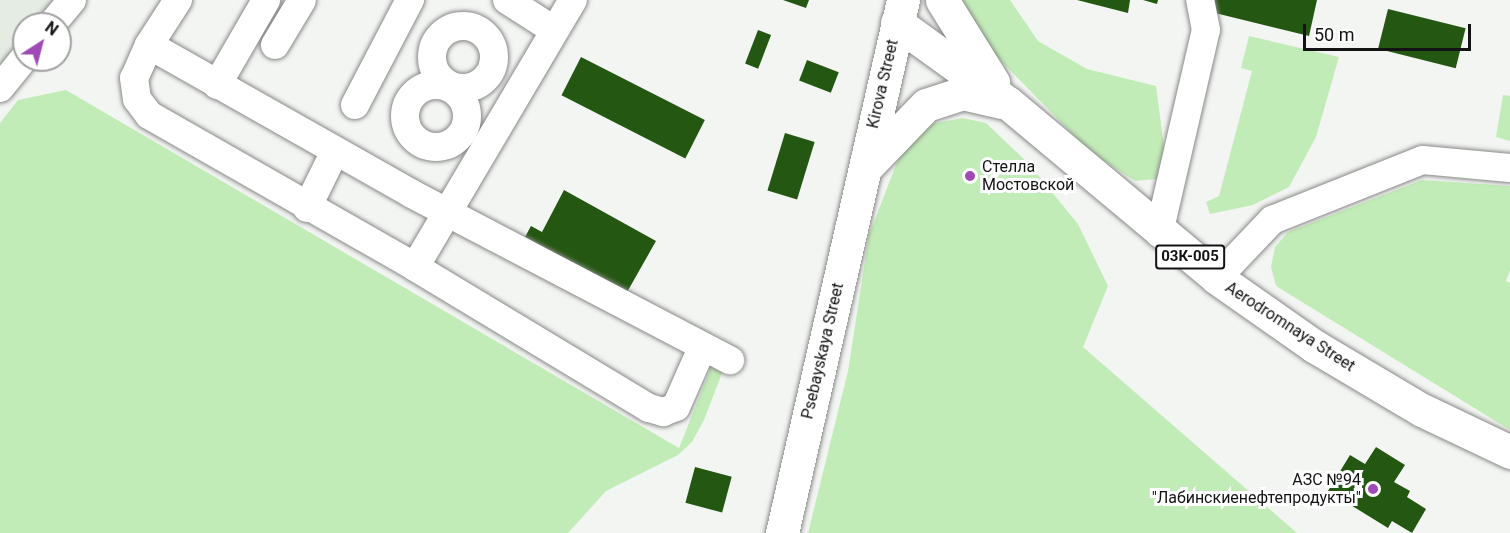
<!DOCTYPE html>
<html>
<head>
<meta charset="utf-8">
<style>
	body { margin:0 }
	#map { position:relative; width:1510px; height:533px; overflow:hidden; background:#f3f5f3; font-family:Roboto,sans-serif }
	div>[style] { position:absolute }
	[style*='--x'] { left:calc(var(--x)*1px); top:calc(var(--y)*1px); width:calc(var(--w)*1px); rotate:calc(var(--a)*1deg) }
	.built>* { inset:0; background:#e5ece3 }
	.green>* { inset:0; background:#c2ecb7 }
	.building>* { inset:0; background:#245711; transform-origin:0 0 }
	.roads { filter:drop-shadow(0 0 2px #898a88) drop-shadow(0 0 2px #898a88) }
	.minor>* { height:28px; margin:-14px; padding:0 14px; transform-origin:14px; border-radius:14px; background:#fff }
	.minor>.ring { margin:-14px; padding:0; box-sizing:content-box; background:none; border:28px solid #fff; border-radius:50% }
	.major>* { height:33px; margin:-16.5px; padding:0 16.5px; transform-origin:16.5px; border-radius:16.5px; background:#fff }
	.dots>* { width:16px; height:16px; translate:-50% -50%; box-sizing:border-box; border:3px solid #fff; border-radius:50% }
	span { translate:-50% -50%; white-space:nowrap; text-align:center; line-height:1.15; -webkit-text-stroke:6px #fff; paint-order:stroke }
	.shield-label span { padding:2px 4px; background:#fff; border:2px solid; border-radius:4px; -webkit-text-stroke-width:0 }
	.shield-label { font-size:15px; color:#121312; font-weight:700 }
	.street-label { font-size:16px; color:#121312 }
	.poi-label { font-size:16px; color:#121312 }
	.left { translate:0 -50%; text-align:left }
	.right { translate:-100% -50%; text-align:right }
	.north { position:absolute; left:12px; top:12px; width:60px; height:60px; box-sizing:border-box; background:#fff; border:2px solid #a0a1a0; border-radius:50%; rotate:36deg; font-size:16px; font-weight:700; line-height:24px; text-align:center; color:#121312 }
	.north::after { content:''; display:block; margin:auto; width:21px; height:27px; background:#a04ab7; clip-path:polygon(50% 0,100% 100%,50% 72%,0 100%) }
	.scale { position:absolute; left:1303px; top:24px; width:168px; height:27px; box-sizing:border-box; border:3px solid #121312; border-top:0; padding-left:8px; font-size:18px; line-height:21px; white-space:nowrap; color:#121312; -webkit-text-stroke:4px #fff; paint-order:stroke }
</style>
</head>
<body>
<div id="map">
	<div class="built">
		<div style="clip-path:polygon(0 0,57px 0,37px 24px,24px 24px,24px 40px,0 69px)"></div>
	</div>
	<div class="green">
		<div style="clip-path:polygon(958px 0,1010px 0,1038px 41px,1087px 69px,1156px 86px,1166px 162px,1157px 179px,1135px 181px,1089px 151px,1000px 60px,959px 8px)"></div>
		<div style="clip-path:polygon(1249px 36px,1339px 57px,1316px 137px,1289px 187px,1253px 205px,1210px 214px,1206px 202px,1219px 196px,1252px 71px,1241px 68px)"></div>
		<div style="clip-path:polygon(66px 90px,679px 448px,715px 358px,724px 368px,704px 420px,692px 442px,678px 455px,606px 491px,568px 533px,0 533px,0 123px,18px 100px)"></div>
		<div style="clip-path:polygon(1503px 95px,1510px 96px,1510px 141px,1496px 137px)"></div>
		<div style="clip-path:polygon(963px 118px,986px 123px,1029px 164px,1078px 224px,1108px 286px,1083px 347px,1297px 533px,808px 533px,848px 371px,869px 235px,899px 157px,931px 124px)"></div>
		<div style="clip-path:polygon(1422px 180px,1510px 186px,1510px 270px,1506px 281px,1510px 283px,1510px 430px,1276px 286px,1271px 267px,1275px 247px,1288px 232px)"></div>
	</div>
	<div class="building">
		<div style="clip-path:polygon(783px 0,809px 0,806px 8px)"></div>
		<div style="clip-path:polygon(1077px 0,1130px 0,1128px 13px)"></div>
		<div style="clip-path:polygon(1143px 0,1158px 0,1157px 4px)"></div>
		<div style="clip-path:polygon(1214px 0,1317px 0,1309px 36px,1211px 12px)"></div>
		<div style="left:1388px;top:9px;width:80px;height:41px;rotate:14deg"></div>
		<div style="left:758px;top:30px;width:14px;height:36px;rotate:21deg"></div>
		<div style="left:581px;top:57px;width:139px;height:43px;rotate:27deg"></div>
		<div style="left:807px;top:60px;width:34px;height:22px;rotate:21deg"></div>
		<div style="left:785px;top:133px;width:31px;height:60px;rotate:17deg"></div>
		<div style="clip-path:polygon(564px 190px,656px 241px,626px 294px,525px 237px,531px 226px,542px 232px)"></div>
		<div style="clip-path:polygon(1376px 447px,1405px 465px,1394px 482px,1410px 491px,1407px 497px,1426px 509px,1412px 533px,1392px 521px,1388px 528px,1328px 491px,1350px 455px,1365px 464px)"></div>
		<div style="left:695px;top:467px;width:38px;height:37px;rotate:15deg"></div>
	</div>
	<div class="roads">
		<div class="minor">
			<div style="--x:178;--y:0;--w:54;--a:122.8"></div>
			<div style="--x:149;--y:45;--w:302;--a:29.5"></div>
			<div style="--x:412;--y:194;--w:359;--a:27.6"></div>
			<div style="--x:507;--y:0;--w:56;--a:32.6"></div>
			<div style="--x:52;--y:24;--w:31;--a:-50"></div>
			<div class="ring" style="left:432px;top:26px;width:34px;height:34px"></div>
			<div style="--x:149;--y:45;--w:36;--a:114"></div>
			<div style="--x:134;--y:78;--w:21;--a:82"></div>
			<div style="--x:137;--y:99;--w:20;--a:53"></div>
			<div style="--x:149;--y:115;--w:306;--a:29.7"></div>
			<div style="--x:415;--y:267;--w:310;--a:-59.4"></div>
			<div style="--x:275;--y:45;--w:52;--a:-59"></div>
			<div style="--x:217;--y:85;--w:98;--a:-60"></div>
			<div class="ring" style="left:405px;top:85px;width:34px;height:34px"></div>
			<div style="--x:0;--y:88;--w:38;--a:-51"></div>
			<div style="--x:355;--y:105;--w:119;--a:-62.4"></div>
			<div style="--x:307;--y:208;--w:64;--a:-63.8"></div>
			<div style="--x:1159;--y:233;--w:208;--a:-77"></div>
			<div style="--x:1206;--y:30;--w:31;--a:-101"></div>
			<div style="--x:415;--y:267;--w:273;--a:31.1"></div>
			<div style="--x:649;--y:408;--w:15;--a:16"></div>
			<div style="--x:663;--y:412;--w:14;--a:-21"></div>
			<div style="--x:676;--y:407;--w:64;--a:-66.2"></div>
			<div style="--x:1217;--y:278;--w:80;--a:-46.5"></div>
			<div style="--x:1272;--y:220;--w:162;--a:-21.7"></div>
			<div style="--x:1423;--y:160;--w:87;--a:5.3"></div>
		</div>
		<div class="major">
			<div style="--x:942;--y:0;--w:97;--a:58.1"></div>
			<div style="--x:897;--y:23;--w:137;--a:35.8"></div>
			<div style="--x:1008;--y:103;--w:273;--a:39.9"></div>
			<div style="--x:1217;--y:278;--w:118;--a:35"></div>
			<div style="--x:1314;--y:346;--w:126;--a:30.7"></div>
			<div style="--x:1422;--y:410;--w:98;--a:25.5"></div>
			<div style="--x:868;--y:165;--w:83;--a:-46"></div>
			<div style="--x:926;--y:105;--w:38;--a:-18"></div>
			<div style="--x:962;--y:93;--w:40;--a:13"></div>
			<div style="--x:782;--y:533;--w:547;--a:-77.21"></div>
		</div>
	</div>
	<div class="dots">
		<div style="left:970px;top:176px;background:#a04ab7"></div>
		<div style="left:1373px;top:489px;background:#a04ab7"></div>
	</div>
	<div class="shield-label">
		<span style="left:1190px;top:257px">03К-005</span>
	</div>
	<div class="street-label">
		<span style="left:883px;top:84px;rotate:-77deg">Kirova Street</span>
		<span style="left:1290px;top:327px;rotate:33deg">Aerodromnaya Street</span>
		<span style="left:823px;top:351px;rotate:-77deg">Psebayskaya Street</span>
	</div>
	<div class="poi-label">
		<span class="left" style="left:982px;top:176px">Стелла<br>Мостовской</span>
		<span class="right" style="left:1361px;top:489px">АЗС №94<br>"Лабинскиенефтепродукты"</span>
	</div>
	<div class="north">N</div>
	<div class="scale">50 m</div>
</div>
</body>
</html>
